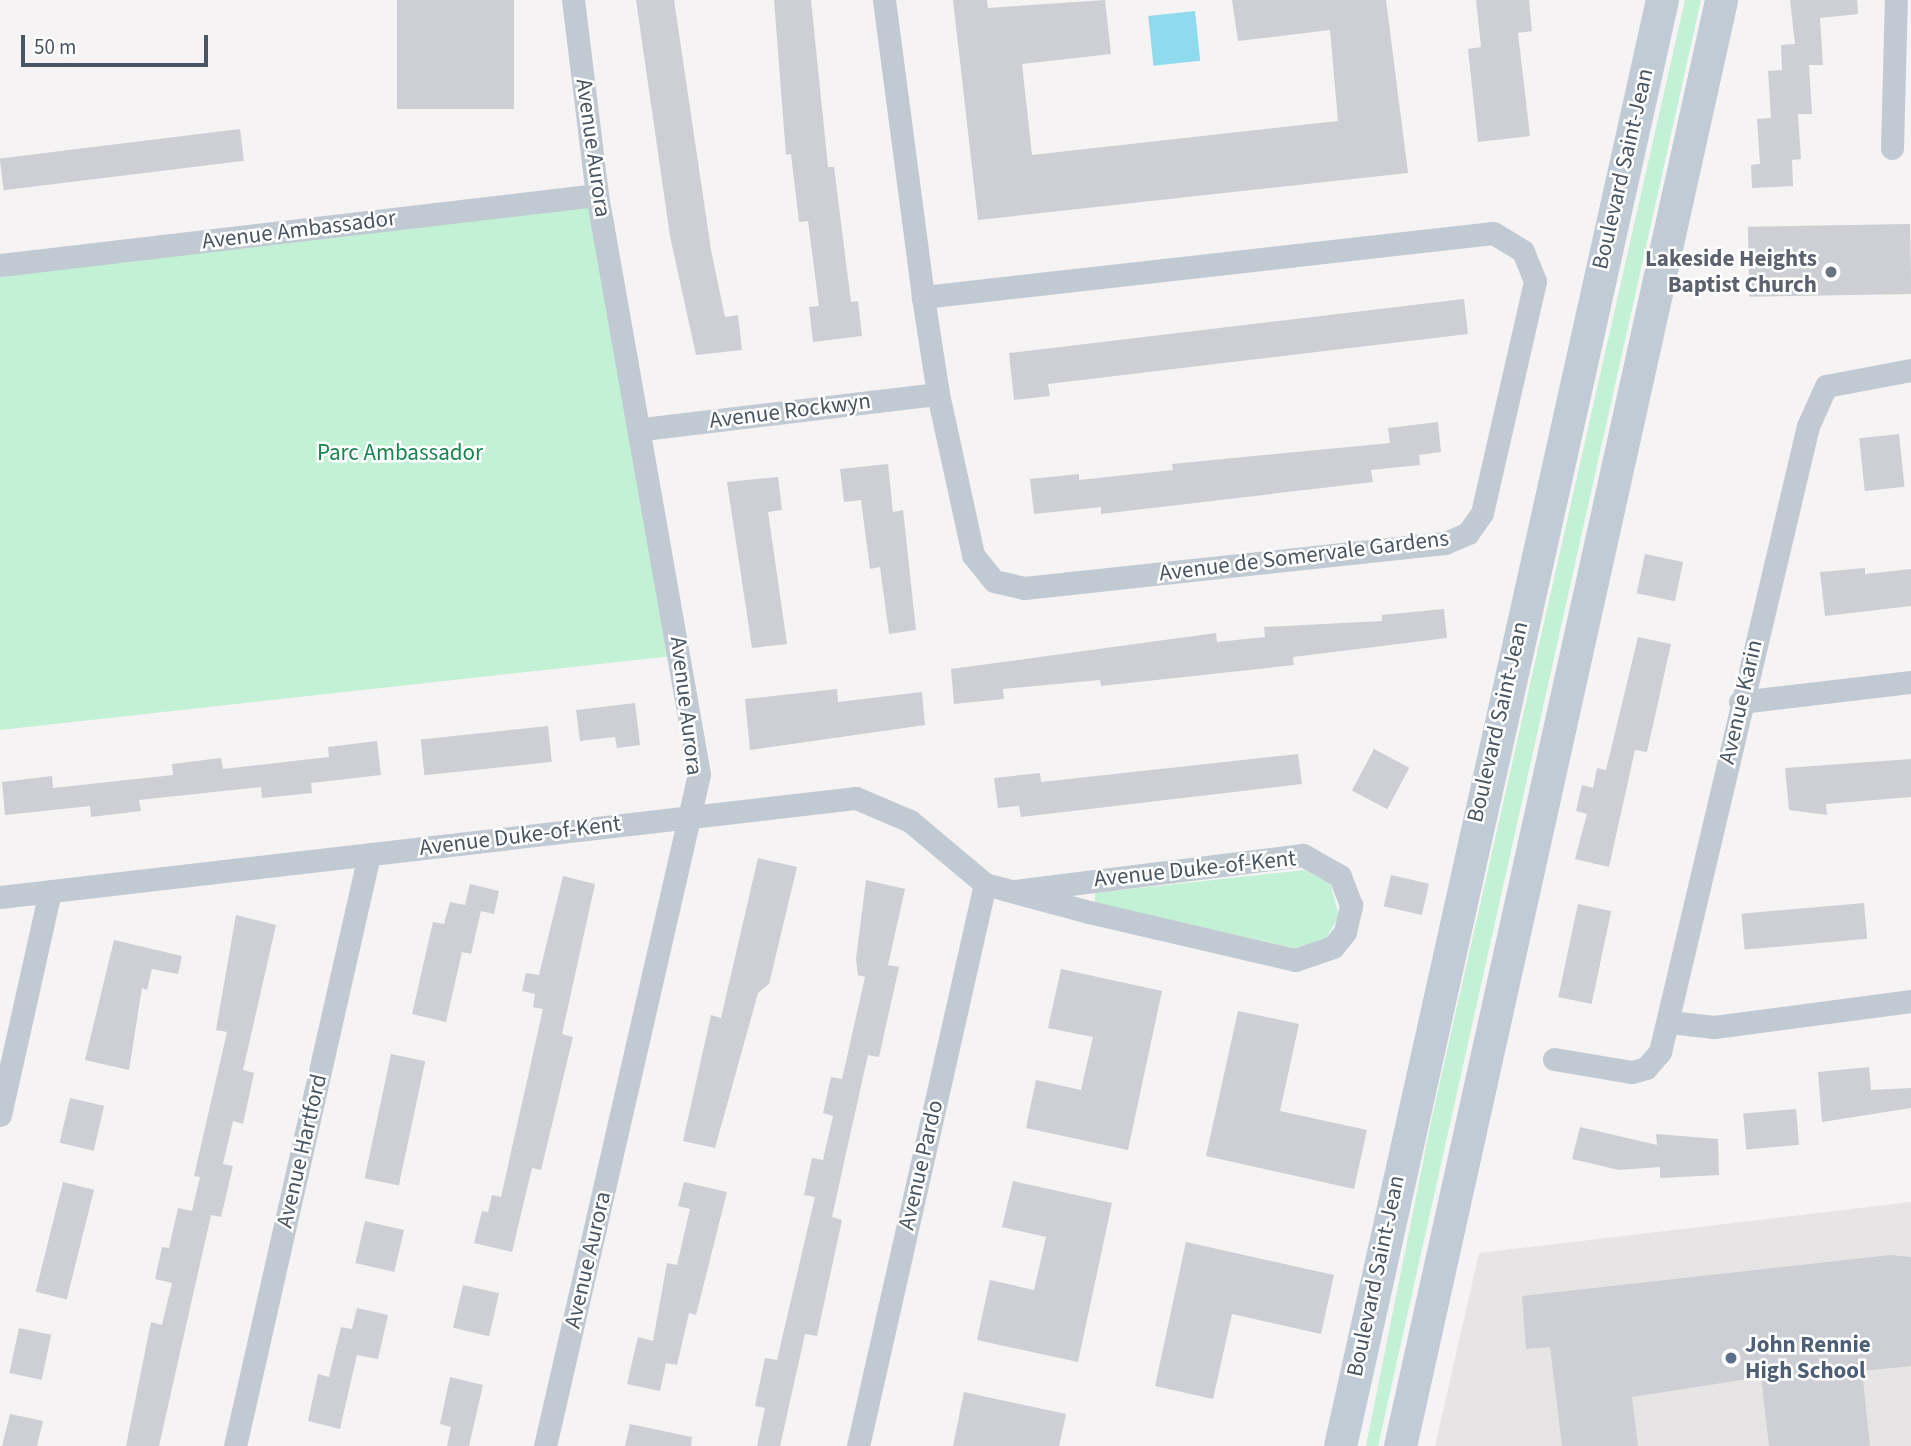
<!DOCTYPE html>
<html>
<head>
<meta charset="utf-8">
<style>
	body { margin:0 }
	#map { position:relative; width:1911px; height:1446px; overflow:hidden; background:#f5f3f3; font-family:"Source Sans 3",sans-serif }
	div>[style] { position:absolute }
	[style*='--x'] { left:calc(var(--x)*1px); top:calc(var(--y)*1px); width:calc(var(--w)*1px); rotate:calc(var(--a)*1deg) }
	.education>* { inset:0; background:#e6e4e5 }
	.green>* { inset:0; background:#c3f1d5 }
	.water>* { inset:0; background:#90daee; transform-origin:0 0 }
	.building>* { inset:0; background:#cdcfd5; transform-origin:0 0 }
	.minor>* { height:23px; margin:-11.5px; padding:0 11.5px; transform-origin:11.5px; border-radius:11.5px; background:#c1cad2 }
	.secondary>* { height:33px; margin:-16.5px; padding:0 16.5px; transform-origin:16.5px; border-radius:16.5px; background:#c1cbd6 }
	.dots>* { width:19px; height:19px; translate:-50% -50%; box-sizing:border-box; border:4px solid #fff; border-radius:50% }
	span { translate:-50% -50%; white-space:nowrap; text-align:center; line-height:1.15; -webkit-text-stroke:5px #fff; paint-order:stroke }
	.street-label { font-size:23px; color:#4a5661 }
	.worship-label { font-size:23px; color:#5b616d; font-weight:700 }
	.right { translate:-100% -50%; text-align:right }
	.park-label { font-size:23px; color:#17864f }
	.service-label { font-size:23px; color:#4e5e75; font-weight:700 }
	.left { translate:0 -50%; text-align:left }
	.scale { position:absolute; left:21px; top:35px; width:187px; height:32px; box-sizing:border-box; border:4px solid #4a5661; border-top:0; padding-left:9px; font-size:21px; line-height:24px; white-space:nowrap; color:#4a5661; -webkit-text-stroke:5px #fff; paint-order:stroke }
</style>
</head>
<body>
<div id="map">
	<div class="education">
		<div style="clip-path:polygon(1911px 1202px,1911px 1446px,1435px 1446px,1479px 1253px)"></div>
	</div>
	<div class="green">
		<div style="clip-path:polygon(1685px 0,1701px 0,1378px 1446px,1366px 1446px,1432px 1117px)"></div>
		<div style="clip-path:polygon(597px 195px,681px 655px,0 730px,0 271px)"></div>
		<div style="clip-path:polygon(1305px 870px,1330px 883px,1339px 916px,1325px 940px,1295px 948px,1095px 903px,1095px 893px)"></div>
	</div>
	<div class="water">
		<div style="left:1195px;top:11px;width:50px;height:47px;rotate:84deg"></div>
	</div>
	<div class="building">
		<div style="left:397px;top:0;width:117px;height:109px"></div>
		<div style="clip-path:polygon(636px 0,674px 0,711px 250px,725px 317px,738px 315px,742px 350px,696px 355px,670px 236px)"></div>
		<div style="clip-path:polygon(774px 0,811px 0,828px 167px,834px 167px,851px 302px,858px 301px,862px 336px,813px 342px,809px 307px,819px 306px,808px 221px,799px 222px,791px 154px,786px 155px)"></div>
		<div style="clip-path:polygon(953px 0,987px 0,988px 8px,1105px 0,1111px 54px,1022px 64px,1032px 155px,1338px 121px,1330px 30px,1238px 41px,1232px 0,1386px 0,1408px 173px,978px 220px)"></div>
		<div style="clip-path:polygon(1476px 0,1529px 0,1532px 31px,1518px 33px,1530px 136px,1478px 142px,1468px 49px,1481px 47px)"></div>
		<div style="clip-path:polygon(1790px 0,1857px 0,1858px 14px,1820px 18px,1823px 65px,1809px 65px,1812px 114px,1798px 114px,1801px 159px,1792px 160px,1793px 186px,1752px 188px,1751px 165px,1760px 164px,1757px 119px,1771px 118px,1768px 71px,1782px 70px,1781px 45px,1795px 44px)"></div>
		<div style="left:240px;top:129px;width:32px;height:242px;rotate:83deg"></div>
		<div style="left:1910px;top:224px;width:70px;height:162px;rotate:89deg"></div>
		<div style="clip-path:polygon(1464px 299px,1468px 334px,1048px 384px,1050px 396px,1014px 400px,1009px 353px)"></div>
		<div style="clip-path:polygon(1438px 422px,1441px 452px,1419px 455px,1420px 465px,1371px 470px,1373px 482px,1101px 514px,1101px 507px,1034px 514px,1030px 479px,1079px 474px,1079px 480px,1173px 470px,1172px 464px,1390px 443px,1388px 428px)"></div>
		<div style="left:1899px;top:434px;width:53px;height:40px;rotate:84deg"></div>
		<div style="clip-path:polygon(888px 464px,893px 512px,903px 510px,916px 630px,889px 634px,880px 567px,870px 569px,861px 500px,844px 502px,840px 469px)"></div>
		<div style="clip-path:polygon(778px 477px,782px 510px,768px 512px,787px 644px,752px 648px,727px 482px)"></div>
		<div style="left:1645px;top:554px;width:39px;height:40px;rotate:12deg"></div>
		<div style="clip-path:polygon(1865px 568px,1865px 574px,1911px 569px,1911px 606px,1825px 616px,1820px 572px)"></div>
		<div style="clip-path:polygon(1444px 609px,1447px 638px,1293px 657px,1294px 665px,1101px 686px,1100px 680px,1003px 689px,1004px 699px,954px 704px,951px 669px,1216px 633px,1217px 642px,1265px 637px,1264px 627px,1382px 621px,1382px 615px)"></div>
		<div style="clip-path:polygon(1638px 637px,1671px 644px,1647px 752px,1635px 750px,1609px 867px,1575px 859px,1587px 814px,1576px 811px,1582px 785px,1593px 788px,1597px 768px,1606px 770px)"></div>
		<div style="clip-path:polygon(837px 689px,838px 702px,922px 692px,925px 725px,750px 750px,745px 699px)"></div>
		<div style="clip-path:polygon(635px 703px,640px 745px,617px 748px,615px 737px,580px 741px,576px 710px)"></div>
		<div style="left:548px;top:726px;width:36px;height:128px;rotate:84deg"></div>
		<div style="clip-path:polygon(377px 741px,381px 775px,311px 783px,312px 793px,262px 798px,261px 787px,139px 800px,141px 811px,91px 817px,90px 806px,5px 815px,2px 782px,52px 776px,53px 788px,173px 775px,172px 764px,221px 758px,223px 769px,329px 757px,328px 747px)"></div>
		<div style="left:1374px;top:749px;width:40px;height:47px;rotate:28deg"></div>
		<div style="clip-path:polygon(1298px 754px,1302px 784px,1021px 817px,1019px 806px,998px 808px,994px 778px,1040px 773px,1041px 782px)"></div>
		<div style="clip-path:polygon(1911px 759px,1911px 797px,1826px 804px,1827px 815px,1789px 810px,1785px 768px)"></div>
		<div style="clip-path:polygon(758px 858px,797px 867px,769px 984px,758px 993px,715px 1148px,683px 1141px,711px 1015px,721px 1018px)"></div>
		<div style="left:1391px;top:875px;width:39px;height:32px;rotate:13deg"></div>
		<div style="clip-path:polygon(563px 876px,595px 884px,562px 1034px,573px 1037px,541px 1170px,532px 1168px,512px 1252px,474px 1243px,482px 1211px,488px 1212px,492px 1195px,501px 1197px,543px 1009px,533px 1007px,535px 994px,522px 991px,526px 973px,539px 975px)"></div>
		<div style="clip-path:polygon(866px 880px,905px 889px,888px 965px,899px 967px,879px 1057px,868px 1055px,850px 1135px,832px 1217px,842px 1220px,817px 1336px,805px 1334px,780px 1446px,757px 1446px,765px 1408px,755px 1406px,765px 1358px,777px 1360px,815px 1197px,804px 1195px,812px 1158px,823px 1160px,833px 1116px,823px 1113px,831px 1077px,842px 1079px,865px 977px,858px 975px,856px 959px)"></div>
		<div style="clip-path:polygon(470px 884px,499px 891px,494px 914px,481px 911px,471px 954px,462px 952px,446px 1022px,412px 1014px,433px 922px,444px 924px,450px 902px,465px 905px)"></div>
		<div style="left:1864px;top:903px;width:36px;height:123px;rotate:85deg"></div>
		<div style="left:1578px;top:904px;width:34px;height:95px;rotate:12deg"></div>
		<div style="clip-path:polygon(236px 915px,276px 925px,243px 1070px,254px 1073px,243px 1124px,233px 1121px,223px 1164px,233px 1166px,221px 1217px,211px 1215px,159px 1446px,126px 1446px,151px 1322px,162px 1325px,172px 1283px,155px 1279px,162px 1247px,169px 1248px,178px 1208px,192px 1211px,200px 1177px,194px 1176px,227px 1032px,216px 1030px)"></div>
		<div style="clip-path:polygon(114px 940px,182px 956px,178px 974px,152px 969px,147px 990px,142px 988px,129px 1070px,85px 1060px)"></div>
		<div style="clip-path:polygon(1061px 969px,1162px 991px,1128px 1150px,1026px 1128px,1036px 1080px,1081px 1090px,1093px 1037px,1048px 1028px)"></div>
		<div style="clip-path:polygon(1238px 1011px,1299px 1024px,1280px 1111px,1367px 1130px,1354px 1189px,1206px 1156px)"></div>
		<div style="left:391px;top:1054px;width:35px;height:127px;rotate:12deg"></div>
		<div style="clip-path:polygon(1869px 1067px,1871px 1090px,1911px 1088px,1911px 1108px,1822px 1122px,1818px 1072px)"></div>
		<div style="left:70px;top:1098px;width:35px;height:46px;rotate:13deg"></div>
		<div style="left:1796px;top:1109px;width:36px;height:53px;rotate:85deg"></div>
		<div style="clip-path:polygon(1580px 1127px,1657px 1145px,1656px 1134px,1718px 1139px,1719px 1175px,1660px 1178px,1660px 1167px,1619px 1170px,1572px 1159px)"></div>
		<div style="clip-path:polygon(1013px 1181px,1112px 1203px,1078px 1362px,977px 1340px,990px 1280px,1034px 1290px,1046px 1237px,1002px 1227px)"></div>
		<div style="left:63px;top:1182px;width:32px;height:113px;rotate:14deg"></div>
		<div style="clip-path:polygon(684px 1182px,727px 1192px,696px 1315px,689px 1313px,677px 1365px,666px 1363px,660px 1391px,627px 1384px,638px 1337px,653px 1341px,667px 1263px,677px 1265px,690px 1209px,678px 1206px)"></div>
		<div style="left:365px;top:1221px;width:40px;height:43px;rotate:13deg"></div>
		<div style="clip-path:polygon(1186px 1242px,1334px 1275px,1321px 1334px,1232px 1314px,1213px 1399px,1155px 1386px)"></div>
		<div style="clip-path:polygon(1890px 1255px,1911px 1257px,1911px 1366px,1862px 1371px,1870px 1446px,1769px 1446px,1761px 1377px,1632px 1397px,1638px 1446px,1562px 1446px,1550px 1347px,1526px 1349px,1522px 1296px)"></div>
		<div style="left:463px;top:1285px;width:37px;height:44px;rotate:13deg"></div>
		<div style="clip-path:polygon(357px 1308px,388px 1315px,378px 1359px,357px 1355px,340px 1429px,308px 1421px,318px 1374px,329px 1377px,341px 1327px,352px 1329px)"></div>
		<div style="left:19px;top:1328px;width:33px;height:46px;rotate:12deg"></div>
		<div style="clip-path:polygon(450px 1377px,483px 1385px,469px 1446px,447px 1446px,451px 1427px,440px 1424px)"></div>
		<div style="clip-path:polygon(964px 1392px,1066px 1414px,1059px 1446px,953px 1446px)"></div>
		<div style="clip-path:polygon(10px 1414px,43px 1421px,37px 1446px,2px 1446px)"></div>
		<div style="clip-path:polygon(630px 1424px,692px 1437px,691px 1446px,625px 1446px)"></div>
	</div>
	<div class="minor">
		<div style="--x:884;--y:0;--w:300;--a:82.5"></div>
		<div style="--x:923;--y:297;--w:98;--a:81.2"></div>
		<div style="--x:938;--y:394;--w:165;--a:77.7"></div>
		<div style="--x:973;--y:555;--w:33;--a:51"></div>
		<div style="--x:994;--y:581;--w:31;--a:13"></div>
		<div style="--x:1024;--y:588;--w:423;--a:-6.1"></div>
		<div style="--x:1445;--y:543;--w:25;--a:-23"></div>
		<div style="--x:1468;--y:533;--w:24;--a:-55"></div>
		<div style="--x:1482;--y:513;--w:238;--a:-77.1"></div>
		<div style="--x:1535;--y:281;--w:32;--a:-112"></div>
		<div style="--x:1523;--y:251;--w:35;--a:-149"></div>
		<div style="--x:1493;--y:233;--w:574;--a:173.59"></div>
		<div style="--x:1892;--y:148;--w:148;--a:-88.5"></div>
		<div style="--x:0;--y:265;--w:601;--a:-6.69"></div>
		<div style="--x:643;--y:429;--w:297;--a:-6.8"></div>
		<div style="--x:1740;--y:702;--w:172;--a:-6.7"></div>
		<div style="--x:0;--y:897;--w:862;--a:-6.6"></div>
		<div style="--x:856;--y:798;--w:59;--a:23.1"></div>
		<div style="--x:910;--y:821;--w:98;--a:40"></div>
		<div style="--x:985;--y:884;--w:108;--a:15.1"></div>
		<div style="--x:1089;--y:912;--w:212;--a:13.1"></div>
		<div style="--x:1295;--y:960;--w:40;--a:-18.9"></div>
		<div style="--x:1333;--y:947;--w:19;--a:-51"></div>
		<div style="--x:1345;--y:932;--w:28;--a:-77"></div>
		<div style="--x:1351;--y:905;--w:31;--a:-111"></div>
		<div style="--x:1340;--y:876;--w:43;--a:-150.4"></div>
		<div style="--x:1303;--y:855;--w:292;--a:172.9"></div>
		<div style="--x:1670;--y:1022;--w:44;--a:6.5"></div>
		<div style="--x:1714;--y:1027;--w:199;--a:-7.5"></div>
		<div style="--x:1554;--y:1059;--w:79;--a:9.5"></div>
		<div style="--x:1632;--y:1072;--w:15;--a:-16"></div>
		<div style="--x:1646;--y:1068;--w:21;--a:-49"></div>
		<div style="--x:1660;--y:1052;--w:643;--a:-76.7"></div>
		<div style="--x:1808;--y:426;--w:44;--a:-65.8"></div>
		<div style="--x:1826;--y:386;--w:86;--a:-10.7"></div>
		<div style="--x:0;--y:1115;--w:229;--a:-77.4"></div>
		<div style="--x:235;--y:1446;--w:606;--a:-77.23"></div>
		<div style="--x:545;--y:1446;--w:689;--a:-77.09"></div>
		<div style="--x:699;--y:774;--w:588;--a:-99.99"></div>
		<div style="--x:597;--y:195;--w:196;--a:-97"></div>
		<div style="--x:858;--y:1446;--w:576;--a:-77.27"></div>
	</div>
	<div class="secondary">
		<div style="--x:1340;--y:1446;--w:1481;--a:-77.45"></div>
		<div style="--x:1400;--y:1446;--w:1481;--a:-77.48"></div>
	</div>
	<div class="dots">
		<div style="left:1831px;top:272px;background:#6b7280"></div>
		<div style="left:1731px;top:1358px;background:#5c6f8a"></div>
	</div>
	<div class="street-label">
		<span style="left:593px;top:148px;rotate:82deg">Avenue Aurora</span>
		<span style="left:1623px;top:169px;rotate:-77deg">Boulevard Saint-Jean</span>
		<span style="left:299px;top:230px;rotate:-7deg">Avenue Ambassador</span>
		<span style="left:790px;top:411px;rotate:-7deg">Avenue Rockwyn</span>
		<span style="left:1304px;top:556px;rotate:-7deg">Avenue de Somervale Gardens</span>
		<span style="left:1741px;top:702px;rotate:-77deg">Avenue Karin</span>
		<span style="left:686px;top:706px;rotate:83deg">Avenue Aurora</span>
		<span style="left:1498px;top:722px;rotate:-77deg">Boulevard Saint-Jean</span>
		<span style="left:520px;top:836px;rotate:-7deg">Avenue Duke-of-Kent</span>
		<span style="left:1195px;top:869px;rotate:-6deg">Avenue Duke-of-Kent</span>
		<span style="left:302px;top:1151px;rotate:-77deg">Avenue Hartford</span>
		<span style="left:921px;top:1165px;rotate:-77deg">Avenue Pardo</span>
		<span style="left:588px;top:1260px;rotate:-77deg">Avenue Aurora</span>
		<span style="left:1376px;top:1276px;rotate:-78deg">Boulevard Saint-Jean</span>
	</div>
	<div class="worship-label">
		<span class="right" style="left:1817px;top:272px">Lakeside Heights<br>Baptist Church</span>
	</div>
	<div class="park-label">
		<span style="left:400px;top:453px">Parc Ambassador</span>
	</div>
	<div class="service-label">
		<span class="left" style="left:1745px;top:1358px">John Rennie<br>High School</span>
	</div>
	<div class="scale">50 m</div>
</div>
</body>
</html>
